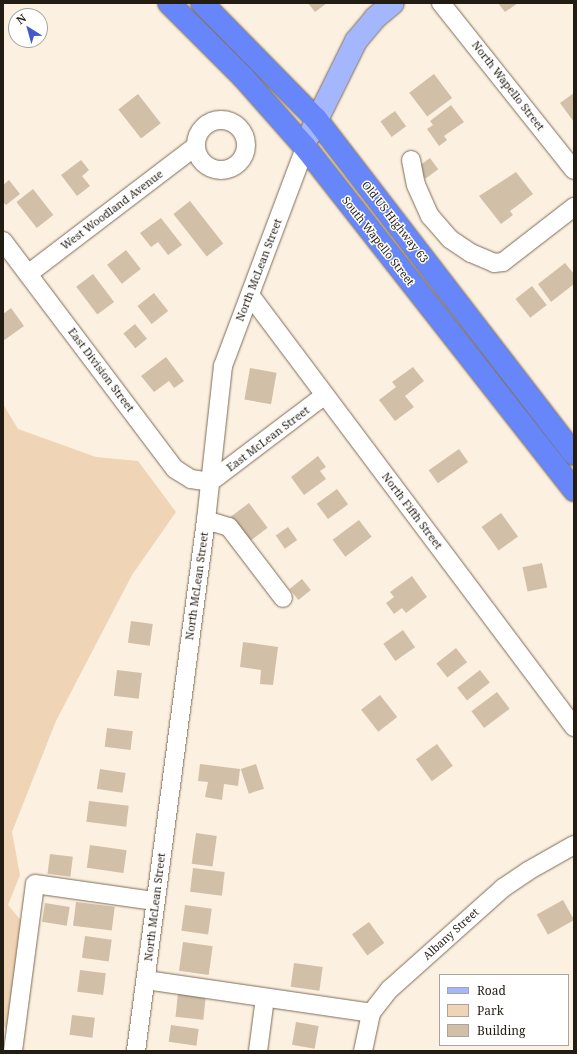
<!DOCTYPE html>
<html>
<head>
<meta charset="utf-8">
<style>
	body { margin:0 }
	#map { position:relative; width:577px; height:1054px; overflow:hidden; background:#fcf0e1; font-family:"Noto Serif",serif }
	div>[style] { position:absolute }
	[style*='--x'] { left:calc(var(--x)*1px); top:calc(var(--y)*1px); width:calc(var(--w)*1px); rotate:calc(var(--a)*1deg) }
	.green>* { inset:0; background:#efd5b5 }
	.building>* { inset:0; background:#d2bfa7; transform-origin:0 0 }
	.roads { filter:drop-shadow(0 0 1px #7e6c57) drop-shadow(0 0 1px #7e6c57) }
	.minor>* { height:18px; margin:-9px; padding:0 9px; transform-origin:9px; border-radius:9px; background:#fff }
	.minor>.ring { margin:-9px; padding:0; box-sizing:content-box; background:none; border:18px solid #fff; border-radius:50% }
	.major>* { height:22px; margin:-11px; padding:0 11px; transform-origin:11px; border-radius:11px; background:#a4b6fc }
	.highway>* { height:22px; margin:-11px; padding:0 11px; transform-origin:11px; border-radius:11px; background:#6786fa }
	span { translate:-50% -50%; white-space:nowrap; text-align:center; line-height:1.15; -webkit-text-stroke:3px #fff; paint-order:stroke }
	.street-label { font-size:11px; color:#231c13 }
	.frame { position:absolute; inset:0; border:4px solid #231c13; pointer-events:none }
	.legend { position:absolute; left:439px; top:974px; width:130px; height:72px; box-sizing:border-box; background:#fff; border:1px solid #a7a4a1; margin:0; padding:5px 7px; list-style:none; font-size:12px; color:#231c13 }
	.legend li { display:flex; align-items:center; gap:8px; height:20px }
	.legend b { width:20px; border:1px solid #a7a4a1 }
	.north { position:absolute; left:8px; top:8px; width:40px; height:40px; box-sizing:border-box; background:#fff; border:1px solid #a7a4a1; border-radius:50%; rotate:323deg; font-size:11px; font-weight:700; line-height:16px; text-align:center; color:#231c13 }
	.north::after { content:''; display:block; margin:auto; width:14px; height:18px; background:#4159cc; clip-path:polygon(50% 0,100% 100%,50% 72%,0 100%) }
</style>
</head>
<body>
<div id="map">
	<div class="green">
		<div style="clip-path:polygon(3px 404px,18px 429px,96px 457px,138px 461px,176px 512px,132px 575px,56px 721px,12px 832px,20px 875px,8px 905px,29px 930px,16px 1042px,3px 1025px)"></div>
	</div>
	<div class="building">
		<div style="clip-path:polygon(308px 3px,327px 3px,315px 12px)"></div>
		<div style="clip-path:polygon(498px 3px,518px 3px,505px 12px)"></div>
		<div style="left:434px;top:74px;width:30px;height:31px;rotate:53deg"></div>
		<div style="clip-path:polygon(574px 93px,574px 122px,560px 103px)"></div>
		<div style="left:138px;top:94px;width:37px;height:25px;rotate:52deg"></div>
		<div style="clip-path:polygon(451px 105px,464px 122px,444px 136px,447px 140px,439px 146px,427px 129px,433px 125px,430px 121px)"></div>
		<div style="left:395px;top:111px;width:19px;height:18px;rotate:54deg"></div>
		<div style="left:430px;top:158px;width:14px;height:16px;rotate:54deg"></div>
		<div style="clip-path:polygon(81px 160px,89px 170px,82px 176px,90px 186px,77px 196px,61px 175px)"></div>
		<div style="clip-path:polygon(516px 172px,533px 194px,510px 211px,513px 215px,501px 224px,479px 196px)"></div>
		<div style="clip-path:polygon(9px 180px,20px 194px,6px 205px,3px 202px,3px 185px)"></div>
		<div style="left:33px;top:189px;width:33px;height:21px;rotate:52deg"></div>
		<div style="left:190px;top:201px;width:54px;height:21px;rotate:52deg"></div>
		<div style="clip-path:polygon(161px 218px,182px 245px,168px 255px,158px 242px,151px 247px,140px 233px)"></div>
		<div style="left:126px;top:250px;width:24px;height:24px;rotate:52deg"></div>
		<div style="clip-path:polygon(565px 263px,574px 274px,574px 284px,551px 302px,538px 284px)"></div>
		<div style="left:93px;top:274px;width:35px;height:21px;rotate:53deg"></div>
		<div style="left:532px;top:286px;width:24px;height:21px;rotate:52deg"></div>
		<div style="left:154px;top:293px;width:23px;height:21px;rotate:52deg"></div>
		<div style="clip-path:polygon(11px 308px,24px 326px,3px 341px,3px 314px)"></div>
		<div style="left:135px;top:324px;width:19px;height:15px;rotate:51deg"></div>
		<div style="clip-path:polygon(166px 357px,184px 381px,174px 388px,169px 381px,154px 392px,141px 376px)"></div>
		<div style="clip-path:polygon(413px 367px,424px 381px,405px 396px,414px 407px,395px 421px,379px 400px,396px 387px,392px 382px)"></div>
		<div style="left:250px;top:368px;width:27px;height:32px;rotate:10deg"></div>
		<div style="left:459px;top:449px;width:16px;height:37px;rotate:55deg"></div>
		<div style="clip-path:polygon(318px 456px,326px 467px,320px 471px,326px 479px,304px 495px,291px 477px)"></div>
		<div style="left:337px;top:489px;width:19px;height:25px;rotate:54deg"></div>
		<div style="left:249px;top:503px;width:31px;height:23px;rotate:53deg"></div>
		<div style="left:501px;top:513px;width:29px;height:24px;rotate:54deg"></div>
		<div style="left:359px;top:520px;width:21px;height:33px;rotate:53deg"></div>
		<div style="left:288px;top:527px;width:16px;height:15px;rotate:55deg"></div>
		<div style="left:542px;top:563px;width:25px;height:20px;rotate:78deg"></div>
		<div style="clip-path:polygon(412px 576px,427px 597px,406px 613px,402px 608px,394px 614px,386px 603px,394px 597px,390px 592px)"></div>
		<div style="left:302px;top:579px;width:14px;height:16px;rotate:51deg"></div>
		<div style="left:131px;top:621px;width:22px;height:22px;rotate:8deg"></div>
		<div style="left:403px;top:630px;width:21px;height:24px;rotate:55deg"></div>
		<div style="clip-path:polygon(243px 642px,278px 647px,273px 685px,260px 684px,261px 670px,240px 667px)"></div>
		<div style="left:456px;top:648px;width:18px;height:25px;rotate:52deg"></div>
		<div style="left:117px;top:670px;width:25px;height:26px;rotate:7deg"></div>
		<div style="left:480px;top:670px;width:16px;height:29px;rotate:52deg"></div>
		<div style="left:497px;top:692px;width:21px;height:32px;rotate:53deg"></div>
		<div style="left:380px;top:695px;width:28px;height:24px;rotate:52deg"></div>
		<div style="left:107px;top:728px;width:26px;height:19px;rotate:7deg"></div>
		<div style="left:437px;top:744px;width:27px;height:26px;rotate:54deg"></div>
		<div style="clip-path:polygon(200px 764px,240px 769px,238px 786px,224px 784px,222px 800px,205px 797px,208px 782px,198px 781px)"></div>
		<div style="left:256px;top:764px;width:26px;height:16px;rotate:72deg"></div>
		<div style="left:100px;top:769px;width:26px;height:20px;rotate:9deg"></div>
		<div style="left:89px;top:801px;width:40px;height:21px;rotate:7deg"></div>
		<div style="left:196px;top:833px;width:21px;height:31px;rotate:8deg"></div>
		<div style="left:90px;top:845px;width:37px;height:23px;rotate:8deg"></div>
		<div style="left:50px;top:854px;width:23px;height:20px;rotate:7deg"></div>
		<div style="left:193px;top:868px;width:32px;height:24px;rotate:7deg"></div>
		<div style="left:563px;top:900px;width:23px;height:30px;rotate:61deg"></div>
		<div style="left:76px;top:902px;width:39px;height:24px;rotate:7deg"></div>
		<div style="left:45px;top:903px;width:25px;height:19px;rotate:9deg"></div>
		<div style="left:185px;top:905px;width:27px;height:26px;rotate:8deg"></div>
		<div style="left:369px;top:922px;width:26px;height:21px;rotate:54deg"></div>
		<div style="left:85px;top:936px;width:27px;height:22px;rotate:8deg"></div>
		<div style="left:183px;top:942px;width:30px;height:29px;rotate:8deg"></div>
		<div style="left:294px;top:963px;width:29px;height:24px;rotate:8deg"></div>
		<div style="left:80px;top:970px;width:26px;height:22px;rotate:7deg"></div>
		<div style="left:178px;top:993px;width:28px;height:24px;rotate:6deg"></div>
		<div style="left:72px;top:1015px;width:23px;height:20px;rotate:7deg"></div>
		<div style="left:296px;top:1022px;width:23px;height:23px;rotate:10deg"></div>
		<div style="left:171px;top:1025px;width:28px;height:17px;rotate:8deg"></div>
	</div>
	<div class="roads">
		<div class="minor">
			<div style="--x:441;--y:3;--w:213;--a:51.5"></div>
			<div class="ring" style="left:196px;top:120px;width:32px;height:32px"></div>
			<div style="--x:411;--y:160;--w:25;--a:79"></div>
			<div style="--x:416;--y:185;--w:34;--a:66"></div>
			<div style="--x:430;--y:216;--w:30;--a:49"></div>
			<div style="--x:450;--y:239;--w:25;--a:34"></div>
			<div style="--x:471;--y:253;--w:25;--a:23"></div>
			<div style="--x:494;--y:263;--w:9;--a:-6"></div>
			<div style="--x:503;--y:262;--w:90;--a:-37.8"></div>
			<div style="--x:3;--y:241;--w:286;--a:53"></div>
			<div style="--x:175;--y:469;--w:19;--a:32"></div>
			<div style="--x:191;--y:479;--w:19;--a:9"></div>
			<div style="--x:210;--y:482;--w:144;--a:-37.1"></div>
			<div style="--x:28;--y:274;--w:210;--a:-37.3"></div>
			<div style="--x:250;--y:295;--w:540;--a:53.13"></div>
			<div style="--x:206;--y:520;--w:24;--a:17"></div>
			<div style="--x:229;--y:527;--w:89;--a:52.7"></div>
			<div style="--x:146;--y:980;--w:227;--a:8.3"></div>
			<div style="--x:13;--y:1051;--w:168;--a:-82.5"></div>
			<div style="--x:35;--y:884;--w:121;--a:8.1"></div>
			<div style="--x:136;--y:1051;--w:536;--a:-82.49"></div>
			<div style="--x:206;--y:520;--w:155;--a:-83.7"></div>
			<div style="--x:223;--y:366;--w:245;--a:-69.4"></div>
			<div style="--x:258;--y:1051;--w:53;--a:-82.5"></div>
			<div style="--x:363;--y:1051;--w:39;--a:-78"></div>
			<div style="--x:371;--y:1013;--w:31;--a:-52"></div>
			<div style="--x:390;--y:989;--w:152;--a:-41.8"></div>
			<div style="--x:503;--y:888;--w:30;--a:-34"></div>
			<div style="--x:528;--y:871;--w:53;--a:-29.5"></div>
		</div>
		<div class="major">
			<div style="--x:310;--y:134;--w:104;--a:-63.7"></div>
			<div style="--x:356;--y:41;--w:30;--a:-50"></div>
			<div style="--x:375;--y:18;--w:23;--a:-40"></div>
		</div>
		<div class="highway">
			<div style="--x:169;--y:3;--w:105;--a:45"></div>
			<div style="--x:243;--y:77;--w:94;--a:48.5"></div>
			<div style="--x:305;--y:147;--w:436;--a:51.9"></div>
			<div style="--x:202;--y:3;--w:163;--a:45.5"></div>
			<div style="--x:316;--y:119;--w:423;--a:52.4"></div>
		</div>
	</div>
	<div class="street-label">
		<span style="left:508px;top:86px;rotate:52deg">North Wapello Street</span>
		<span style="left:112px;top:210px;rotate:-37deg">West Woodland Avenue</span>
		<span style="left:395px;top:222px;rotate:52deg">Old US Highway 63</span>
		<span style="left:378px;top:241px;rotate:52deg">South Wapello Street</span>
		<span style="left:259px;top:270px;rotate:-69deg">North McLean Street</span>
		<span style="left:101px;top:370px;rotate:53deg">East Division Street</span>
		<span style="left:268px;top:439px;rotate:-37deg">East McLean Street</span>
		<span style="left:412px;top:511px;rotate:53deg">North Fifth Street</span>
		<span style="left:197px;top:586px;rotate:-82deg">North McLean Street</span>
		<span style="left:155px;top:907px;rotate:-83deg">North McLean Street</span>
		<span style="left:451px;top:934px;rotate:-42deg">Albany Street</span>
	</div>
	<div class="frame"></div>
	<ul class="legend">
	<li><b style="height:5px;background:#a4b6fc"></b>Road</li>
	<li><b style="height:11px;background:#efd5b5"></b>Park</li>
	<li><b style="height:11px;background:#d2bfa7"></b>Building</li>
	</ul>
	<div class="north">N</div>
</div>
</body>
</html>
